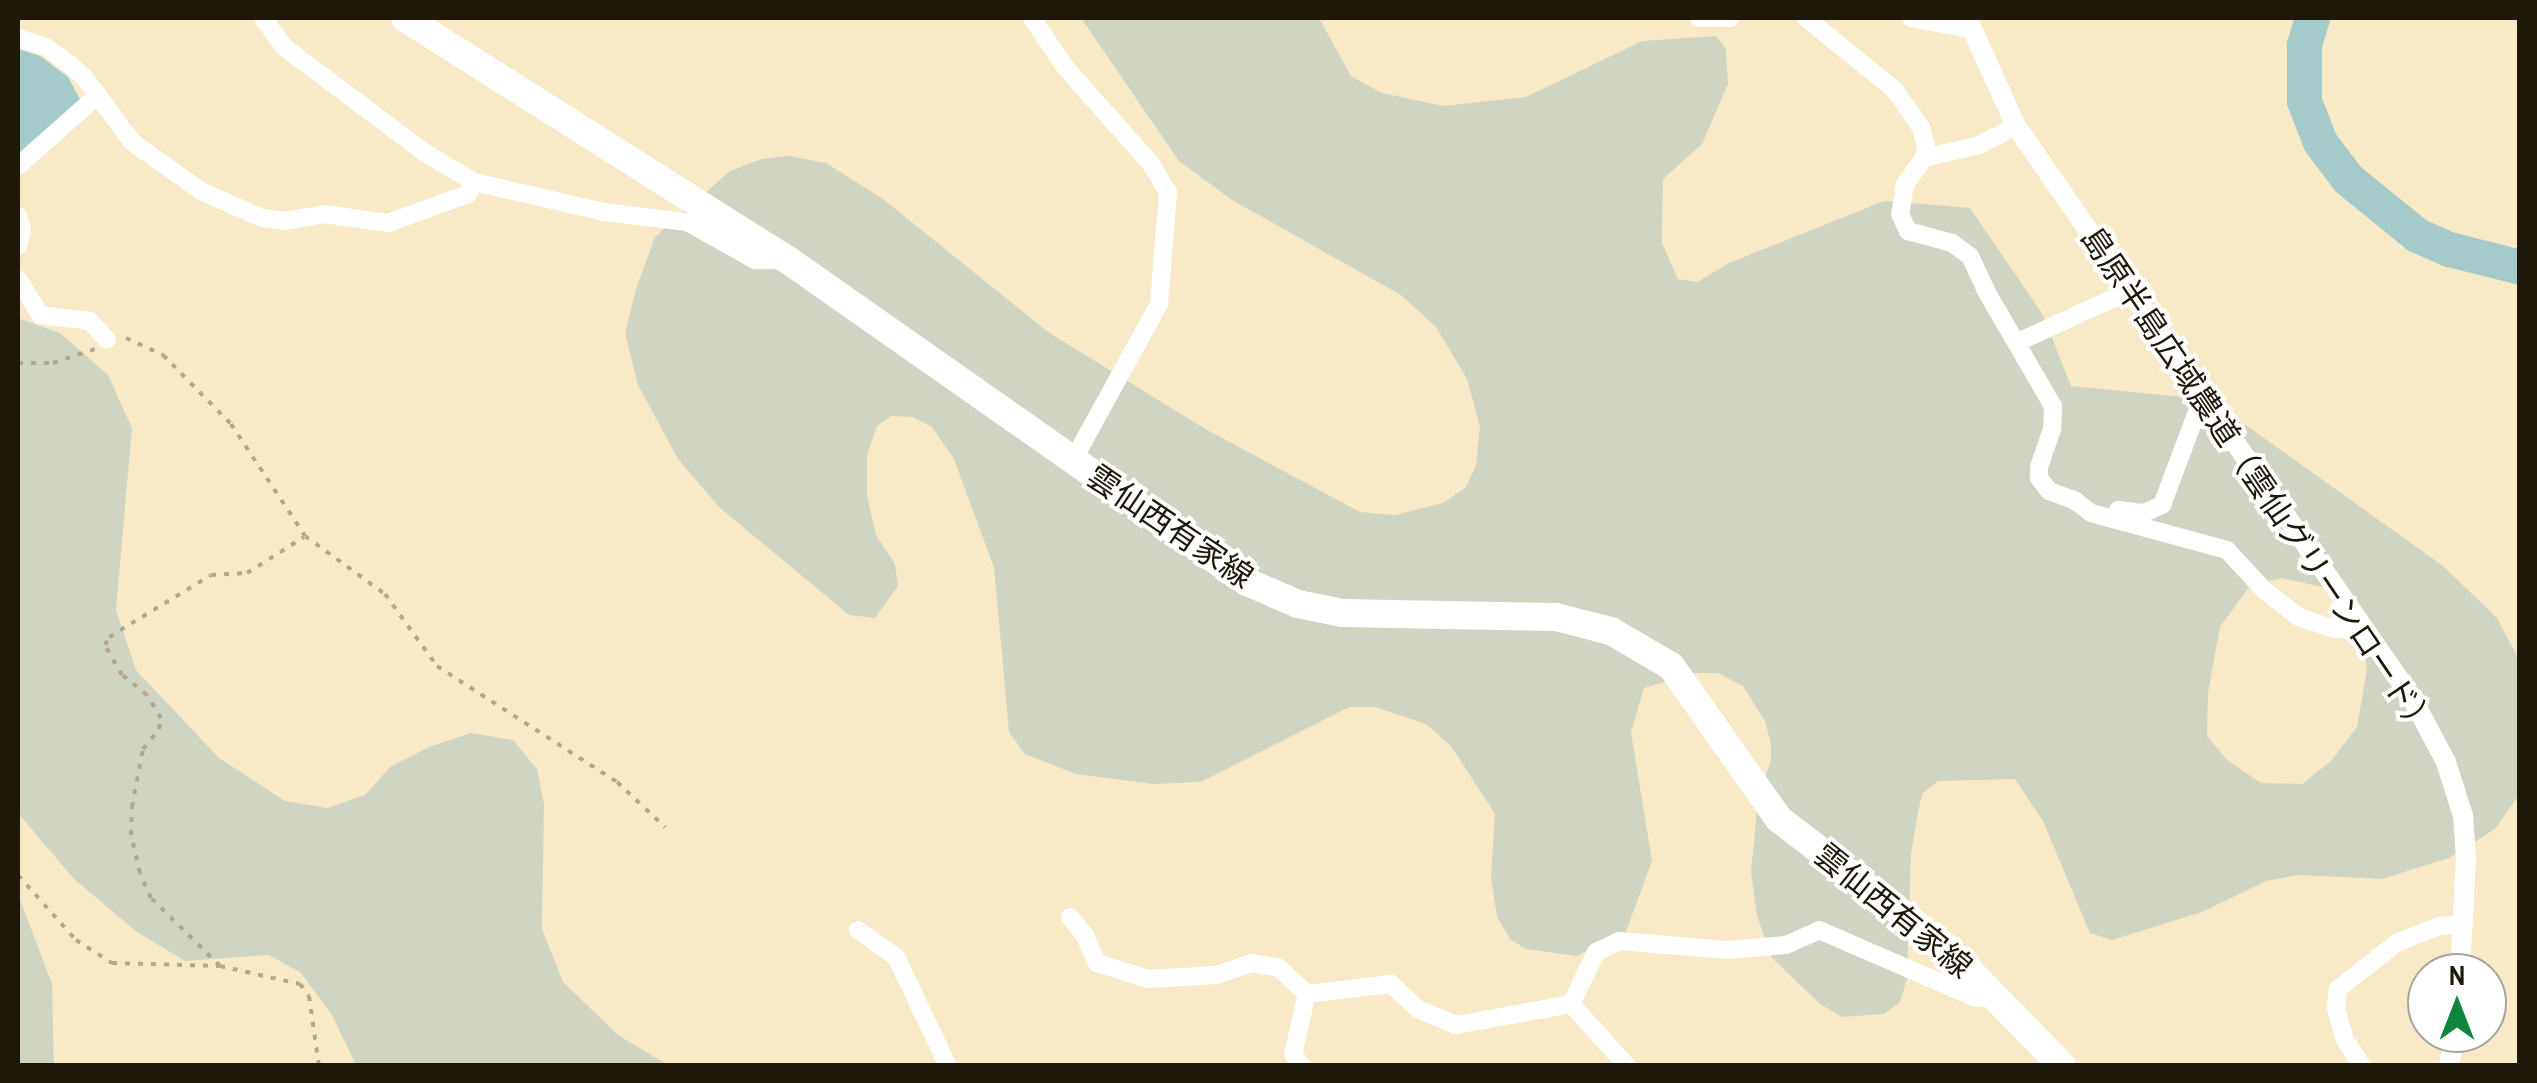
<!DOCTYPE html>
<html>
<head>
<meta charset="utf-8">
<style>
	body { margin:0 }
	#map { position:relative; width:2537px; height:1083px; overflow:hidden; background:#f9eac7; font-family:"Archivo Narrow","Noto Sans JP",sans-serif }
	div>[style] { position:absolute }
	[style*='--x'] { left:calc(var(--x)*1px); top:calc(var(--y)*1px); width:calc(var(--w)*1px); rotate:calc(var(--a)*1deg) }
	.green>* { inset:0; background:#d0d4c2 }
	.water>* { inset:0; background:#a4caca }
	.river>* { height:35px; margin:-17.5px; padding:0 17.5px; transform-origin:17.5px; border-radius:17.5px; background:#a4caca }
	.path>* { height:4px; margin-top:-2px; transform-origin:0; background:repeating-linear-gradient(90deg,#b4a88c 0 5px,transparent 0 13px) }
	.minor>* { height:18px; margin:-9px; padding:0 9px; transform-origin:9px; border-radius:9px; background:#fff }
	.tertiary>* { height:20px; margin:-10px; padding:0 10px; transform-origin:10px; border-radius:10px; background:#fff }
	.primary>* { height:28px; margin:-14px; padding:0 14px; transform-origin:14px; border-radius:14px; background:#fff }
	span { translate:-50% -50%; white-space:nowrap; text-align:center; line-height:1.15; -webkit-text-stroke:8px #fff; paint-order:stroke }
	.street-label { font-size:32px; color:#1e180b }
	.frame { position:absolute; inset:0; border:20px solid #1e180b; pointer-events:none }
	.north { position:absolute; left:2407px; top:953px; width:100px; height:100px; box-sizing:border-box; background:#fff; border:2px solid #a5a39d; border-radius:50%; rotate:0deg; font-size:28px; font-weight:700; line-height:40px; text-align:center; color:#1e180b }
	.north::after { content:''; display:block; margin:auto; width:35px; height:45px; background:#0d853e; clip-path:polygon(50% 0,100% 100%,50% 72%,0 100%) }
</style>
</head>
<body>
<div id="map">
	<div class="green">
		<div style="clip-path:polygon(evenodd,1081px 18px,1319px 18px,1351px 76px,1382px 93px,1443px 106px,1526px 97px,1642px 41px,1716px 36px,1726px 49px,1728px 84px,1702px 144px,1663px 179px,1662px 243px,1678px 279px,1697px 282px,1729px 263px,1884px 201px,1970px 208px,2043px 315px,2071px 386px,2183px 397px,2243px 423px,2443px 566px,2497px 618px,2519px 660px,2519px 795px,2495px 829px,2449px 858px,2382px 879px,2299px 875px,2266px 881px,2202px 912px,2112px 940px,2090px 933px,2043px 821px,2015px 779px,1938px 781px,1922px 794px,1918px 813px,1911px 854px,1907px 979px,1900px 1002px,1884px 1014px,1842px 1017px,1820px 1004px,1772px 958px,1757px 916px,1751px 872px,1758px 798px,1771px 760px,1771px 744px,1765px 721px,1743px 686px,1718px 673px,1695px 673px,1644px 688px,1631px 732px,1652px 861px,1625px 934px,1577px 956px,1526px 949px,1510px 939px,1497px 917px,1491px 878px,1495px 814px,1451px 746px,1426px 724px,1375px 707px,1349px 707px,1201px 782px,1153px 784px,1076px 774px,1025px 754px,1009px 732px,994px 568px,954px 459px,932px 427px,913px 417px,891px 416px,877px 426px,867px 455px,867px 496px,876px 535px,895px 564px,898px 586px,875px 618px,849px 615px,719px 507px,678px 459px,638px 385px,625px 333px,636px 289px,655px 237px,730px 171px,762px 159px,788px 156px,826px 163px,883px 199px,1048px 332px,1207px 430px,1360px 512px,1395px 515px,1443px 503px,1466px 487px,1476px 465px,1480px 427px,1467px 379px,1436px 327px,1401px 295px,1232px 200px,1179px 161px,1081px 18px,2281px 578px,2322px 587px,2359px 617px,2367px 669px,2357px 727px,2331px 761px,2302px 784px,2261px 783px,2227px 760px,2207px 736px,2208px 693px,2220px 627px,2249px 587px,2281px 578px)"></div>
		<div style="clip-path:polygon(18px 318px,60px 333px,108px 375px,132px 428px,116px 610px,136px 670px,219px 758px,285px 801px,327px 808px,365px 795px,390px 767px,429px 747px,471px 733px,513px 740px,537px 769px,544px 804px,542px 929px,563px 982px,618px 1035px,668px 1065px,356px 1065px,332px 1015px,301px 973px,269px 955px,185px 961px,137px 932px,74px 879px,18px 813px)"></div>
		<div style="clip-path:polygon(18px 894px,52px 984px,54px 1065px,18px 1065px)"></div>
	</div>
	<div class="water">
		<div style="clip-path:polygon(18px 49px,40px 56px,68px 77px,80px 99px,18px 155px)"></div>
	</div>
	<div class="river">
		<div style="--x:2312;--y:18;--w:28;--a:107"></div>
		<div style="--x:2304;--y:45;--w:56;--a:90"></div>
		<div style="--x:2304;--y:101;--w:44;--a:68.7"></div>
		<div style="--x:2320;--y:142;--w:46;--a:52.9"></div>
		<div style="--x:2348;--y:179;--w:89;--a:39.1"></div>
		<div style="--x:2417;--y:235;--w:35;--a:24"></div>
		<div style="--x:2449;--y:249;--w:73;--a:14.2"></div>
	</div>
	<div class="path">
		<div style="--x:126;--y:338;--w:41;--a:24.7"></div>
		<div style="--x:163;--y:355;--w:97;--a:45.4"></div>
		<div style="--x:231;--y:424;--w:134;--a:56.5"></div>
		<div style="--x:305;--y:536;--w:99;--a:35.9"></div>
		<div style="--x:385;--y:594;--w:89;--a:54.2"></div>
		<div style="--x:437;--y:666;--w:214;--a:32.8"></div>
		<div style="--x:617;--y:782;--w:66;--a:43.2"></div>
		<div style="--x:18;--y:363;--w:35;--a:0"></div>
		<div style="--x:53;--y:363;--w:44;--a:-18.4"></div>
		<div style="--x:18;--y:875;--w:87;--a:48.3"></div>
		<div style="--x:76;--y:940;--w:43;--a:32.6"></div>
		<div style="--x:112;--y:963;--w:108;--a:1.6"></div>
		<div style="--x:220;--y:966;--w:82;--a:12.7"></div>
		<div style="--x:300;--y:984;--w:15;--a:53"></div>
		<div style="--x:309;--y:996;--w:71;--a:81.9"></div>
		<div style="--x:220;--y:966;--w:97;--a:-135.4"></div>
		<div style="--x:151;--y:898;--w:27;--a:-114"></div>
		<div style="--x:140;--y:873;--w:39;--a:-103"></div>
		<div style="--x:131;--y:835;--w:28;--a:-88"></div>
		<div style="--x:132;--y:807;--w:59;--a:-79.3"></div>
		<div style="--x:143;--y:749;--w:26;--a:-51"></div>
		<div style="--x:159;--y:729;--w:11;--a:-80"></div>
		<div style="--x:161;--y:718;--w:27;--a:-121"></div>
		<div style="--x:147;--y:695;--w:32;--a:-141"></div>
		<div style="--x:122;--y:675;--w:34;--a:-120"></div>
		<div style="--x:105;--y:645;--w:9;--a:-63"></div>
		<div style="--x:109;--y:637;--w:119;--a:-31.3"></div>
		<div style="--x:211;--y:575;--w:36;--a:-3"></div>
		<div style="--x:247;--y:573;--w:67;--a:-32.3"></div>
	</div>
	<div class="minor">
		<div style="--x:263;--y:18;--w:36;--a:54"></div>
		<div style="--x:284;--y:47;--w:175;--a:36.9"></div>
		<div style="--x:424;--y:152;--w:58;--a:31"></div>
		<div style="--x:474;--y:182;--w:133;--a:13"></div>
		<div style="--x:604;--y:212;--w:84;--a:6.9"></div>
		<div style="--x:687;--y:222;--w:78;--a:29.2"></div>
		<div style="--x:755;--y:260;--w:30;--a:0"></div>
		<div style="--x:1032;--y:18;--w:59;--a:56"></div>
		<div style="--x:1065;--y:67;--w:130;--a:48.4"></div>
		<div style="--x:1151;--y:164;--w:33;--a:59"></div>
		<div style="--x:1168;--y:192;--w:112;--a:94.6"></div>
		<div style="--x:1159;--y:304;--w:180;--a:118.8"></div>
		<div style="--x:1699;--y:18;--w:31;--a:0"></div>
		<div style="--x:1806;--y:18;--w:114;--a:39"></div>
		<div style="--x:1895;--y:90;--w:46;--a:55.6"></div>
		<div style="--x:1921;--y:128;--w:18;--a:74"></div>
		<div style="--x:1926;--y:145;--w:13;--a:99"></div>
		<div style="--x:1924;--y:158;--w:32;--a:126"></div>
		<div style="--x:1905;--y:184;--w:30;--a:99"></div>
		<div style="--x:1900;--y:214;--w:19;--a:65"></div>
		<div style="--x:1908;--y:231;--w:46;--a:15.3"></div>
		<div style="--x:1952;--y:243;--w:22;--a:36"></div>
		<div style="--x:1970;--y:256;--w:38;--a:65"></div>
		<div style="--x:1986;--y:291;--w:133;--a:59.8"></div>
		<div style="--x:2053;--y:406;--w:23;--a:92"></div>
		<div style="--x:2052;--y:429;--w:40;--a:108.9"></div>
		<div style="--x:2039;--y:467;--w:11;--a:90"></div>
		<div style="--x:2039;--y:478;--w:16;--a:52"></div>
		<div style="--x:2049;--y:491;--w:27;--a:20"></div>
		<div style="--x:2074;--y:500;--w:21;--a:37"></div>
		<div style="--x:2091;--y:513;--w:141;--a:15.2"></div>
		<div style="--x:2227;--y:550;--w:56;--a:47.2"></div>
		<div style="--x:2265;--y:591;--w:43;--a:37.4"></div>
		<div style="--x:2299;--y:617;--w:37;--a:19"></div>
		<div style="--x:2334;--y:629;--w:32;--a:2"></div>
		<div style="--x:1911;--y:18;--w:59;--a:10.7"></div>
		<div style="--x:18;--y:38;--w:29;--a:18"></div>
		<div style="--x:46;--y:47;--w:26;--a:36"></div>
		<div style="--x:67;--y:62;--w:24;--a:42"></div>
		<div style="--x:85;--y:78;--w:79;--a:53.7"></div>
		<div style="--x:132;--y:142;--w:85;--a:35.4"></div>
		<div style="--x:201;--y:191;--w:67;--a:23.9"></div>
		<div style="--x:262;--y:218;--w:23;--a:7"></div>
		<div style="--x:285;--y:221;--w:40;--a:-10"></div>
		<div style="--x:324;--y:214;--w:65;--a:8"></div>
		<div style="--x:388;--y:223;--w:85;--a:-19.9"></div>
		<div style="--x:468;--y:194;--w:13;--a:-63"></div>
		<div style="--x:1924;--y:158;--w:57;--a:-13.3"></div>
		<div style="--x:1979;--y:145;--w:42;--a:-27.2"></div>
		<div style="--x:18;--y:166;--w:107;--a:-41.6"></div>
		<div style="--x:18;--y:216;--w:14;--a:73"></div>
		<div style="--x:22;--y:229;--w:17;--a:103"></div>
		<div style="--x:18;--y:279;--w:42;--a:58.6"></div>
		<div style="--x:40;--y:315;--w:50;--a:6.8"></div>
		<div style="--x:90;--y:321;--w:25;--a:48"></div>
		<div style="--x:2018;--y:342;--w:122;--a:-24.7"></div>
		<div style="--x:2118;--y:510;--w:26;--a:7"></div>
		<div style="--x:2144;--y:513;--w:20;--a:-24"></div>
		<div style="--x:2162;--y:505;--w:116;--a:-69.4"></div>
		<div style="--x:1070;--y:917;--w:22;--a:51"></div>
		<div style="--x:1084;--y:934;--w:32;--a:66"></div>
		<div style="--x:1097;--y:963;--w:53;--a:17.4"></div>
		<div style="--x:1148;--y:979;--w:69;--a:-3.3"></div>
		<div style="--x:1217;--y:975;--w:37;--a:-19"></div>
		<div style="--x:1252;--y:963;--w:27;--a:10"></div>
		<div style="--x:1279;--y:968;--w:38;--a:43"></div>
		<div style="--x:1307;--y:994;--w:85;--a:-6.8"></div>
		<div style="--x:1391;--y:984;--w:37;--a:43"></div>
		<div style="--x:1418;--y:1009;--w:41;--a:22.8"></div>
		<div style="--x:1456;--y:1025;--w:117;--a:-10.3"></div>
		<div style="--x:1571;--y:1004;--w:58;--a:-64.3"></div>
		<div style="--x:1596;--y:952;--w:26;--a:-25"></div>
		<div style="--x:1620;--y:941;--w:107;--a:4.8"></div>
		<div style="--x:1727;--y:950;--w:59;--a:-4.8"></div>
		<div style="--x:1786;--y:945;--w:36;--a:-24"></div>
		<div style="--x:1819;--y:930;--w:171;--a:23.4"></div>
		<div style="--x:1976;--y:998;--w:22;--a:0"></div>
		<div style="--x:858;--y:930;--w:47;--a:35.4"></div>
		<div style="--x:896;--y:957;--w:121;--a:64.5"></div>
		<div style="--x:1571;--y:1004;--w:84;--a:47.9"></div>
		<div style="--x:1302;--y:1066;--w:15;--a:-127"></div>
		<div style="--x:1293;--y:1054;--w:62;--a:-76.9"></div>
		<div style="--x:2362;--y:1066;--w:31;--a:-123"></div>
		<div style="--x:2345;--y:1040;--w:33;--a:-106"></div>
		<div style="--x:2336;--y:1008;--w:19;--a:-84"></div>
		<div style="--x:2338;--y:989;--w:76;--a:-38.1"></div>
		<div style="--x:2398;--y:942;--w:45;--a:-20.9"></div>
		<div style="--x:2440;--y:926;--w:24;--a:-5"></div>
	</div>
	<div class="tertiary">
		<div style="--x:1967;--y:18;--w:119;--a:65.6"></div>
		<div style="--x:2016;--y:126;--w:696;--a:55.3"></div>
		<div style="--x:2412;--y:698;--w:72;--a:62"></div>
		<div style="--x:2446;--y:762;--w:57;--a:72.5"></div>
		<div style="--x:2463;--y:816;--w:42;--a:85.9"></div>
		<div style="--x:2466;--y:858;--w:115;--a:93"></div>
		<div style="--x:2449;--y:1066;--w:34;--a:-80"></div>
	</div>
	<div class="primary">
		<div style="--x:405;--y:18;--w:453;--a:32.3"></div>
		<div style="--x:788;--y:260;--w:561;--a:35.05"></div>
		<div style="--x:1247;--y:582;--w:56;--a:23.3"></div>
		<div style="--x:1298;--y:604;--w:45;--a:11.6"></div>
		<div style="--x:1342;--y:613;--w:214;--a:1.1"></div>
		<div style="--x:1556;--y:617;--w:57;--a:14.3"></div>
		<div style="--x:1611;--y:631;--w:69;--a:30.3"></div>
		<div style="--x:1671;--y:666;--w:187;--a:54.8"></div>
		<div style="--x:1779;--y:819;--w:212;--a:37.5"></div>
		<div style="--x:1947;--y:948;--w:165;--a:45.7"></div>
	</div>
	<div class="street-label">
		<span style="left:2258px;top:482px;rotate:56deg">島原半島広域農道（雲仙グリーンロード）</span>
		<span style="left:1170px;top:527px;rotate:34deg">雲仙西有家線</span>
		<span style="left:1893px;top:911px;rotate:39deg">雲仙西有家線</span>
	</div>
	<div class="frame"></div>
	<div class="north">N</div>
</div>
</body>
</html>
